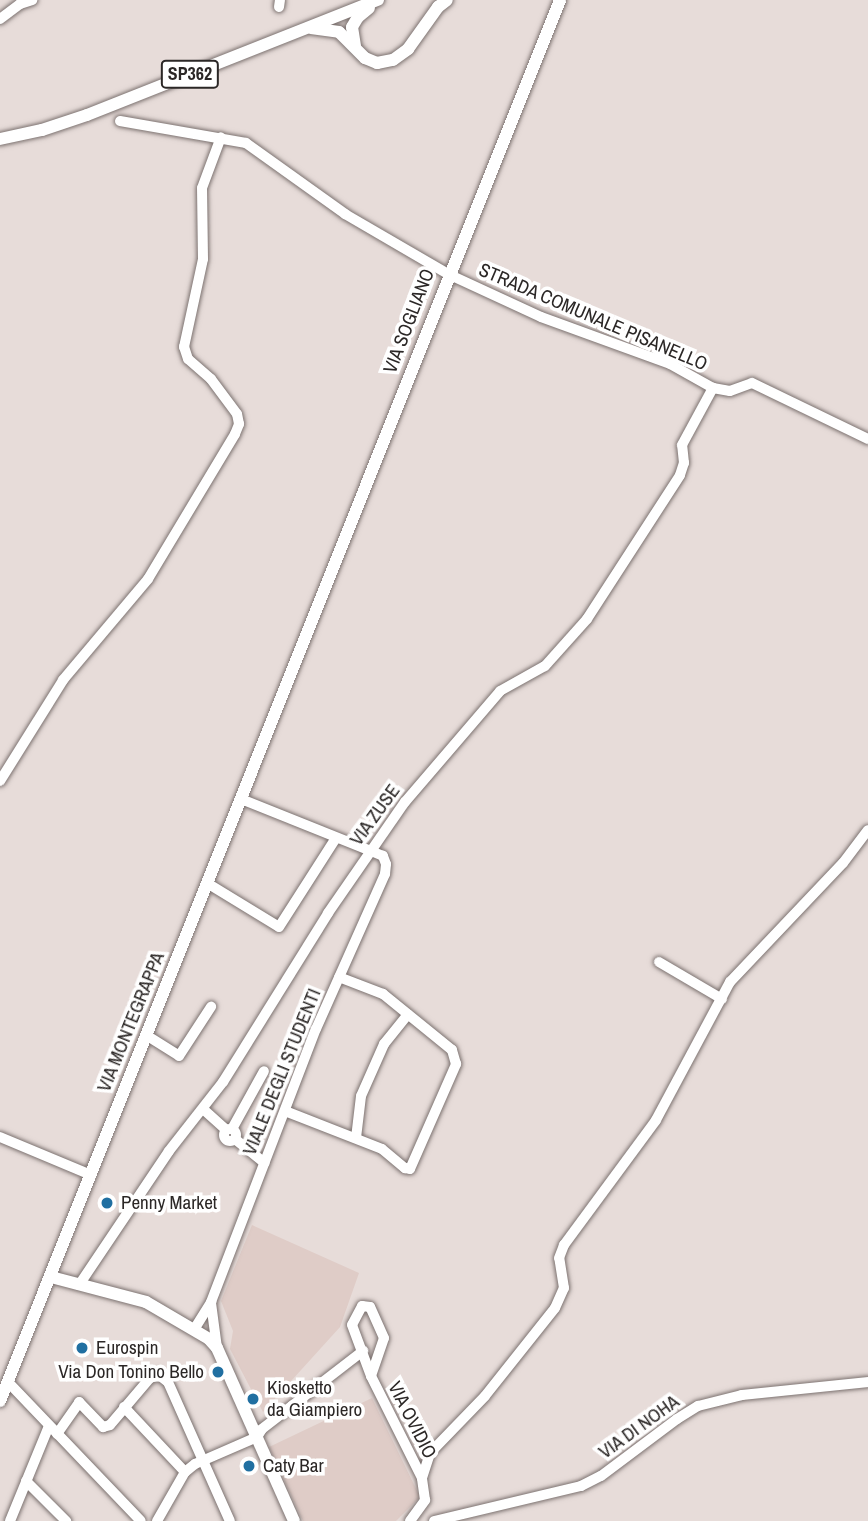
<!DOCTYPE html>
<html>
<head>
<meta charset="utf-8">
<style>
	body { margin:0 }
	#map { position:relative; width:868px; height:1521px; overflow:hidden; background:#e7dcd9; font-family:"Archivo Narrow",sans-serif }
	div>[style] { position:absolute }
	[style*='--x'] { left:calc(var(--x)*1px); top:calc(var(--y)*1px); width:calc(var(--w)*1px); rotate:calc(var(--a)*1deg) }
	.built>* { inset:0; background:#dfccc7 }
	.roads { filter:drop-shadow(0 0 2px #7c7270) drop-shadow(0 0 2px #7c7270) }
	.minor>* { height:10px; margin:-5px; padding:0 5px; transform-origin:5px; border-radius:5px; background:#fff }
	.minor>.ring { margin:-5px; padding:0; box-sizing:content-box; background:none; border:10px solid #fff; border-radius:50% }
	.major>* { height:12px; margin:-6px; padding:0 6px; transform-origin:6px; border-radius:6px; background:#fff }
	.dots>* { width:19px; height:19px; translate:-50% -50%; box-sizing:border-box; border:4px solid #fff; border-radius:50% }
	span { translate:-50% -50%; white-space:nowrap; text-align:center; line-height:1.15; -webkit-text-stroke:7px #fff; paint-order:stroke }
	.shield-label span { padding:2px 5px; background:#fff; border:2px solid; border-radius:5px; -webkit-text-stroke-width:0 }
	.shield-label { font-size:18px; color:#2b2726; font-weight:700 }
	.street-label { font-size:19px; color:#2b2726 }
	.poi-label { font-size:19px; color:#2b2726 }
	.left { translate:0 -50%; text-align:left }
	.right { translate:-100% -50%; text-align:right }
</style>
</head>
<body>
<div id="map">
	<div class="built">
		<div style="clip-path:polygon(252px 1225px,359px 1273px,340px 1327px,263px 1412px,230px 1349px,233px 1331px,221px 1301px)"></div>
		<div style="clip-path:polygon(372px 1398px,420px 1497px,396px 1521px,303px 1521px,269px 1447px)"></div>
	</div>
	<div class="roads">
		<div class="minor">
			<div style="--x:279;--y:7;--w:7;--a:-82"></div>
			<div style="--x:0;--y:19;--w:25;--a:-37"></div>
			<div style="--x:20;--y:4;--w:13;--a:-18"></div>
			<div style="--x:120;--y:121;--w:128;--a:9.9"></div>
			<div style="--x:246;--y:143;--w:122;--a:35.6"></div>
			<div style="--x:345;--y:214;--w:119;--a:30.2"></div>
			<div style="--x:448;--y:274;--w:102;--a:24.8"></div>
			<div style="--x:541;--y:317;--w:137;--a:20"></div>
			<div style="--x:670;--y:364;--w:49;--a:29.2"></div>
			<div style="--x:713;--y:388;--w:17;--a:10"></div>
			<div style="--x:730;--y:391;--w:23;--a:-20"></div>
			<div style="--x:752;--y:383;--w:129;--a:25.8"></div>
			<div style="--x:0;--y:781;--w:119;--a:-58"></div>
			<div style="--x:63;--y:680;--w:132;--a:-49.9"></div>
			<div style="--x:148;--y:579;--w:169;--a:-59"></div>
			<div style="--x:235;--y:434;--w:11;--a:-68"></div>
			<div style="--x:239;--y:424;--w:10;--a:-101"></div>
			<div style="--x:237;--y:414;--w:44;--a:-126.6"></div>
			<div style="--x:211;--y:379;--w:30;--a:-139"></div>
			<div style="--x:188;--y:359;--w:13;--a:-108"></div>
			<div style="--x:184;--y:347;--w:90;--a:-77.8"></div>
			<div style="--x:203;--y:259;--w:71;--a:-90.8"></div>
			<div style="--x:202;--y:188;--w:54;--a:-69.6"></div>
			<div style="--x:207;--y:883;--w:84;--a:31.4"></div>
			<div style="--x:279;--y:927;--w:106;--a:-57.4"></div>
			<div style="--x:659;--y:962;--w:73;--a:30.4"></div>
			<div style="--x:146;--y:1035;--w:39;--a:32"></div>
			<div style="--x:179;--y:1056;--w:59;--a:-56.9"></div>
			<div style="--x:203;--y:1109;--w:31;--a:42"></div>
			<div style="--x:285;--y:1111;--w:104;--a:21.4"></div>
			<div style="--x:382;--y:1149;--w:30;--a:40"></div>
			<div style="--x:405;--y:1168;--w:5;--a:11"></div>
			<div style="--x:410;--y:1169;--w:115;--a:-66.3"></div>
			<div style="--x:456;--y:1064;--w:15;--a:-106"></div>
			<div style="--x:452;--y:1050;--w:89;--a:-140.9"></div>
			<div style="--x:383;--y:994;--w:47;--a:-158.9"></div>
			<div class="ring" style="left:224px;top:1129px;width:2px;height:2px"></div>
			<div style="--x:232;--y:1129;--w:66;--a:-61.1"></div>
			<div style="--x:0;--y:1137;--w:99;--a:22.7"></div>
			<div style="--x:356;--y:1138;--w:42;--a:-83.2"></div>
			<div style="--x:361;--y:1096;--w:57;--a:-66.1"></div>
			<div style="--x:384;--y:1044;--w:38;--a:-51"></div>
			<div style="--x:235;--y:1139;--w:38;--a:39"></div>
			<div style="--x:79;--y:1285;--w:161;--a:-56.1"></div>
			<div style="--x:169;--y:1151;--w:88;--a:-52"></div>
			<div style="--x:223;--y:1082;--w:199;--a:-58.1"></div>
			<div style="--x:328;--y:913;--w:135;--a:-55.3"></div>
			<div style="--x:405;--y:802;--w:146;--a:-49.4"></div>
			<div style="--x:500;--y:691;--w:51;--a:-29.1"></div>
			<div style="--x:545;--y:666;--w:63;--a:-48.2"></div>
			<div style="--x:587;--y:619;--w:171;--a:-57.1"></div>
			<div style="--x:680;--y:475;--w:13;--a:-72"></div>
			<div style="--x:684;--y:463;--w:18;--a:-96"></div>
			<div style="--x:682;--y:445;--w:65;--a:-61.5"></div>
			<div style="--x:211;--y:1303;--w:45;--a:82.4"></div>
			<div style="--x:195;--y:1328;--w:31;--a:-58"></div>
			<div style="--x:211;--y:1302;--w:292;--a:-69"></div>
			<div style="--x:316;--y:1029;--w:170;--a:-66"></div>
			<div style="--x:385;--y:874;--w:10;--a:-84"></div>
			<div style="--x:386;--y:864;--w:9;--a:-111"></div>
			<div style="--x:383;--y:856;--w:13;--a:-157"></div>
			<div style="--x:371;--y:851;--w:140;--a:-158.2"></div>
			<div style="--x:371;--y:1376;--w:40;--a:-71.1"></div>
			<div style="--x:384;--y:1338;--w:34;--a:-114"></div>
			<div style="--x:370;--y:1307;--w:8;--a:-173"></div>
			<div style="--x:362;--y:1306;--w:21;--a:118"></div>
			<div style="--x:352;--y:1325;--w:54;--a:69.6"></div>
			<div style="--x:371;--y:1376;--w:114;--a:63.4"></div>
			<div style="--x:8;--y:1382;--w:192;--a:46.3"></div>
			<div style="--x:124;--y:1407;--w:89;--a:46.8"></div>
			<div style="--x:57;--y:1434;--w:39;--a:-55"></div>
			<div style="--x:79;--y:1402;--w:35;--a:46"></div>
			<div style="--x:103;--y:1427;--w:7;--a:-16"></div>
			<div style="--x:110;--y:1425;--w:62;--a:-49.6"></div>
			<div style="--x:150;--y:1378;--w:9;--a:-18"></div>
			<div style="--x:159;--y:1375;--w:11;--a:38"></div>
			<div style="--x:168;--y:1382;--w:152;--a:66"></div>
			<div style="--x:26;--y:1481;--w:57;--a:45"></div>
			<div style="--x:10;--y:1521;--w:103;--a:-67.7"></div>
			<div style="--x:157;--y:1521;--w:56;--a:-60.3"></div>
			<div style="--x:185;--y:1472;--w:13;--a:-39"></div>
			<div style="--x:195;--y:1464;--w:68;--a:-23.5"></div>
			<div style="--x:257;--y:1437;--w:9;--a:-58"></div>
			<div style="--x:262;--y:1429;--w:128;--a:-37.7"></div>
			<div style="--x:410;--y:1521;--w:26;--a:-54"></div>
			<div style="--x:425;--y:1500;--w:22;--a:-98"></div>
			<div style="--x:422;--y:1478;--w:26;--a:-72"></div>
			<div style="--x:430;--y:1453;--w:79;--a:-46"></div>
			<div style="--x:485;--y:1396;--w:112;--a:-51.5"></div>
			<div style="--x:555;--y:1308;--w:22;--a:-66"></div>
			<div style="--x:564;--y:1288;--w:30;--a:-99"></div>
			<div style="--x:559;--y:1258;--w:14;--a:-69"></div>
			<div style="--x:564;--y:1245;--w:155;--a:-53.6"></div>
			<div style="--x:656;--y:1120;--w:157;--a:-61.8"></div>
			<div style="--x:730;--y:982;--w:164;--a:-46.5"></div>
			<div style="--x:843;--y:863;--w:41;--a:-52.9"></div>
			<div style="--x:434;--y:1521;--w:151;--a:-13.4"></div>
			<div style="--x:581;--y:1486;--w:22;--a:-27"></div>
			<div style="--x:601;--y:1476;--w:95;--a:-36.9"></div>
			<div style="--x:677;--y:1419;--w:25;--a:-32"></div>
			<div style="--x:698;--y:1406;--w:45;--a:-14"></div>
			<div style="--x:742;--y:1395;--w:127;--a:-5.9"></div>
		</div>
		<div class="major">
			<div style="--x:311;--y:28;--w:28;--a:8"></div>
			<div style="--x:339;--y:32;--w:37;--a:45"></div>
			<div style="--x:365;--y:58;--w:13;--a:23"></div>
			<div style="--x:377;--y:63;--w:16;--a:-11"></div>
			<div style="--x:393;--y:60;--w:19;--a:-36"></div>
			<div style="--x:408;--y:49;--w:52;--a:-54.5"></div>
			<div style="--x:438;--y:7;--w:11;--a:-38"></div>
			<div style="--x:355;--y:46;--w:19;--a:-99"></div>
			<div style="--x:352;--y:27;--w:12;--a:-59"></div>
			<div style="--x:358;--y:17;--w:14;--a:-39"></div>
			<div style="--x:0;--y:139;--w:43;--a:-12.1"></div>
			<div style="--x:42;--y:130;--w:47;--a:-18.4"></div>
			<div style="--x:87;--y:115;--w:313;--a:-21.6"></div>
			<div style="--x:51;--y:1277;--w:98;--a:14.7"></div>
			<div style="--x:146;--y:1302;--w:73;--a:30.4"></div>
			<div style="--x:209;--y:1339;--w:12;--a:48"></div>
			<div style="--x:217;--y:1348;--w:189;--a:66"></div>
			<div style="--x:0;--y:1401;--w:1509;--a:-68.21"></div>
		</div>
	</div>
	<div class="dots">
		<div style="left:107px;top:1203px;background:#206fa1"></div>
		<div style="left:82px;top:1348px;background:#206fa1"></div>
		<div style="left:218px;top:1372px;background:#206fa1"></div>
		<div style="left:253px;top:1399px;background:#206fa1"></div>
		<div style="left:249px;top:1466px;background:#206fa1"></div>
	</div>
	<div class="shield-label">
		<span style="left:190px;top:74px">SP362</span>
	</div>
	<div class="street-label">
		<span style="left:593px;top:317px;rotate:23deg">STRADA COMUNALE PISANELLO</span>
		<span style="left:409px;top:321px;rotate:-69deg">VIA SOGLIANO</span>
		<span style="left:375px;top:815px;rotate:-54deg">VIA ZUSE</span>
		<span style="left:131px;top:1022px;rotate:-68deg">VIA MONTEGRAPPA</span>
		<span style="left:282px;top:1072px;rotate:-68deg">VIALE DEGLI STUDENTI</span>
		<span style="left:412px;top:1420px;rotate:63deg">VIA OVIDIO</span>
		<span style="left:639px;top:1427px;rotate:-36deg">VIA DI NOHA</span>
	</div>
	<div class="poi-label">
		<span class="left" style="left:121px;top:1203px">Penny Market</span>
		<span class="left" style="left:96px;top:1348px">Eurospin</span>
		<span class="right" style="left:204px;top:1372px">Via Don Tonino Bello</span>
		<span class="left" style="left:267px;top:1399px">Kiosketto<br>da Giampiero</span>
		<span class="left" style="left:263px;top:1466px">Caty Bar</span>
	</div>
</div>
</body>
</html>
